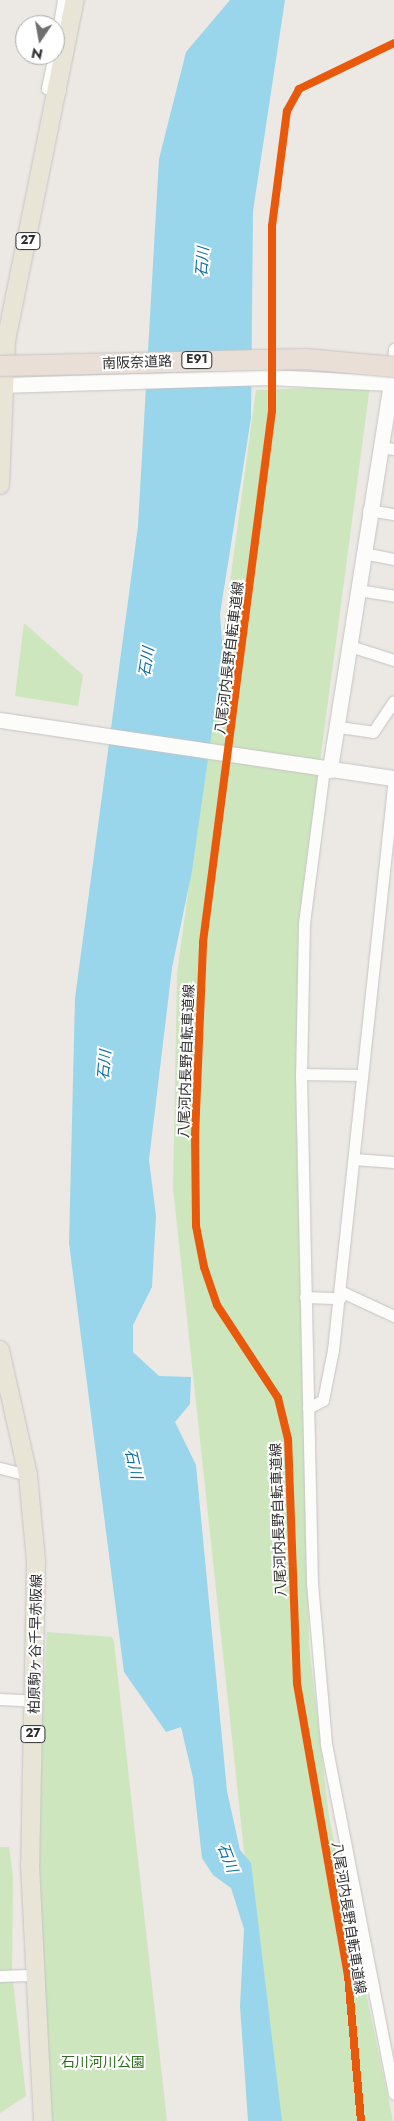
<!DOCTYPE html>
<html>
<head>
<meta charset="utf-8">
<style>
	body { margin:0 }
	#map { position:relative; width:394px; height:2121px; overflow:hidden; background:#ece8e4; font-family:Jost,"Noto Sans JP",sans-serif }
	div>[style] { position:absolute }
	[style*='--x'] { left:calc(var(--x)*1px); top:calc(var(--y)*1px); width:calc(var(--w)*1px); rotate:calc(var(--a)*1deg) }
	.green>* { inset:0; background:#cee6be }
	.water>* { inset:0; background:#99d6ec }
	.roads { filter:drop-shadow(0 0 1px #c5c4c5) drop-shadow(0 0 1px #c5c4c5) }
	.street>* { height:11px; margin:-5.5px; padding:0 5.5px; transform-origin:5.5px; border-radius:5.5px; background:#fcfcfb }
	.secondary>* { height:15px; margin:-7.5px; padding:0 7.5px; transform-origin:7.5px; border-radius:7.5px; background:#fcfcfb }
	.primary>* { height:18px; margin:-9px; padding:0 9px; transform-origin:9px; border-radius:9px; background:#e8e4d6 }
	.bridges { filter:drop-shadow(0 0 1px #c6c5c4) drop-shadow(0 0 1px #c6c5c4) }
	.highway-bridge>* { height:20px; margin:-10px; padding:0 10px; transform-origin:10px; border-radius:10px; background:#eadfd6 }
	.cycleway>* { height:8px; margin:-4px; padding:0 4px; transform-origin:4px; border-radius:4px; background:#e8590c }
	span { translate:-50% -50%; white-space:nowrap; text-align:center; line-height:1.15; -webkit-text-stroke:4px #fff; paint-order:stroke }
	.shield-label span { padding:1px 4px; background:#fff; border:1px solid; border-radius:4px; -webkit-text-stroke-width:0 }
	.shield-label { font-size:12px; color:#2e2e2e; font-weight:700 }
	.street-label { font-size:14px; color:#2e2e2e }
	.park-label { font-size:14px; color:#2c6e1b }
	.water-label { font-size:15px; color:#0d6fa3; font-style:italic }
	.north { position:absolute; left:15px; top:15px; width:50px; height:50px; box-sizing:border-box; background:#fff; border:1px solid #ababab; border-radius:50%; rotate:192deg; font-size:14px; font-weight:700; line-height:20px; text-align:center; color:#2e2e2e }
	.north::after { content:''; display:block; margin:auto; width:18px; height:22px; background:#706f6e; clip-path:polygon(50% 0,100% 100%,50% 72%,0 100%) }
</style>
</head>
<body>
<div id="map">
	<div class="green">
		<div style="clip-path:polygon(370px 386px,300px 912px,296px 1107px,309px 1645px,329px 1817px,393px 2121px,273px 2121px,173px 1188px,177px 974px,256px 390px)"></div>
		<div style="clip-path:polygon(24px 623px,83px 675px,78px 706px,15px 696px)"></div>
		<div style="clip-path:polygon(47px 1632px,112px 1637px,114px 1642px,167px 2121px,49px 2121px,36px 1829px)"></div>
		<div style="clip-path:polygon(0 1847px,9px 1847px,13px 1877px,12px 1972px,26px 2096px,0 2113px)"></div>
	</div>
	<div class="water">
		<div style="clip-path:polygon(230px 0,285px 0,253px 211px,251px 418px,220px 614px,223px 654px,192px 871px,172px 968px,149px 1160px,156px 1216px,152px 1287px,133px 1325px,133px 1352px,159px 1376px,191px 1377px,190px 1404px,175px 1422px,196px 1465px,227px 1791px,240px 1850px,251px 1863px,282px 2121px,248px 2121px,240px 2006px,244px 1929px,231px 1888px,213px 1875px,202px 1858px,193px 1778px,181px 1727px,166px 1732px,124px 1672px,69px 1243px,75px 998px,138px 526px,159px 159px,186px 52px)"></div>
	</div>
	<div class="roads">
		<div class="street">
			<div style="--x:55;--y:48;--w:49;--a:-80.5"></div>
			<div style="--x:54;--y:55;--w:34;--a:102"></div>
			<div style="--x:47;--y:88;--w:13;--a:13"></div>
			<div style="--x:392;--y:372;--w:23;--a:-85"></div>
			<div style="--x:380;--y:447;--w:14;--a:8"></div>
			<div style="--x:368;--y:510;--w:26;--a:9"></div>
			<div style="--x:363;--y:553;--w:32;--a:11"></div>
			<div style="--x:358;--y:590;--w:36;--a:9"></div>
			<div style="--x:350;--y:646;--w:46;--a:17.7"></div>
			<div style="--x:339;--y:727;--w:34;--a:8"></div>
			<div style="--x:373;--y:732;--w:37;--a:-56"></div>
			<div style="--x:324;--y:769;--w:155;--a:97.4"></div>
			<div style="--x:304;--y:923;--w:151;--a:91.1"></div>
			<div style="--x:301;--y:1074;--w:509;--a:88.76"></div>
			<div style="--x:312;--y:1583;--w:162;--a:85"></div>
			<div style="--x:326;--y:1744;--w:356;--a:79"></div>
			<div style="--x:301;--y:1074;--w:61;--a:0.9"></div>
			<div style="--x:354;--y:1159;--w:40;--a:4.3"></div>
			<div style="--x:340;--y:1291;--w:60;--a:24.8"></div>
			<div style="--x:305;--y:1297;--w:35;--a:2"></div>
			<div style="--x:308;--y:1408;--w:17;--a:-28"></div>
			<div style="--x:323;--y:1400;--w:51;--a:-78.7"></div>
			<div style="--x:333;--y:1350;--w:576;--a:-83.92"></div>
			<div style="--x:0;--y:1468;--w:29;--a:14"></div>
			<div style="--x:0;--y:1699;--w:35;--a:3"></div>
			<div style="--x:0;--y:1976;--w:35;--a:-2"></div>
		</div>
		<div class="secondary">
			<div style="--x:0;--y:385;--w:269;--a:-1.7"></div>
			<div style="--x:269;--y:377;--w:122;--a:2.8"></div>
			<div style="--x:391;--y:383;--w:392;--a:99"></div>
			<div style="--x:0;--y:720;--w:398;--a:8.4"></div>
		</div>
		<div class="primary">
			<div style="--x:0;--y:485;--w:144;--a:-87.6"></div>
			<div style="--x:6;--y:341;--w:348;--a:-78.6"></div>
			<div style="--x:0;--y:1350;--w:128;--a:77.4"></div>
			<div style="--x:28;--y:1475;--w:87;--a:84.7"></div>
			<div style="--x:36;--y:1562;--w:303;--a:91.1"></div>
			<div style="--x:30;--y:1865;--w:256;--a:87.1"></div>
		</div>
	</div>
	<div class="bridges">
		<div class="highway-bridge">
			<div style="--x:0;--y:366;--w:306;--a:-1.3"></div>
			<div style="--x:306;--y:359;--w:88;--a:5.2"></div>
		</div>
	</div>
	<div class="cycleway">
		<div style="--x:361;--y:2121;--w:146;--a:-95.1"></div>
		<div style="--x:348;--y:1976;--w:297;--a:-99.9"></div>
		<div style="--x:297;--y:1683;--w:244;--a:-92.1"></div>
		<div style="--x:288;--y:1439;--w:42;--a:-103.7"></div>
		<div style="--x:278;--y:1398;--w:111;--a:-123.3"></div>
		<div style="--x:217;--y:1305;--w:40;--a:-108.9"></div>
		<div style="--x:204;--y:1267;--w:42;--a:-101"></div>
		<div style="--x:196;--y:1226;--w:90;--a:-90.6"></div>
		<div style="--x:195;--y:1136;--w:194;--a:-87.6"></div>
		<div style="--x:203;--y:942;--w:535;--a:-82.6"></div>
		<div style="--x:272;--y:411;--w:185;--a:-90"></div>
		<div style="--x:272;--y:226;--w:116;--a:-82.6"></div>
		<div style="--x:287;--y:111;--w:25;--a:-61"></div>
		<div style="--x:299;--y:89;--w:106;--a:-25.8"></div>
	</div>
	<div class="shield-label">
		<span style="left:28px;top:241px">27</span>
		<span style="left:197px;top:360px">E91</span>
		<span style="left:33px;top:1734px">27</span>
	</div>
	<div class="street-label">
		<span style="left:137px;top:362px;rotate:-2deg">南阪奈道路</span>
		<span style="left:229px;top:658px;rotate:-83deg">八尾河内長野自転車道線</span>
		<span style="left:186px;top:1061px;rotate:-88deg">八尾河内長野自転車道線</span>
		<span style="left:278px;top:1520px;rotate:-92deg">八尾河内長野自転車道線</span>
		<span style="left:35px;top:1644px;rotate:-89deg">柏原駒ヶ谷千早赤阪線</span>
		<span style="left:349px;top:1918px;rotate:81deg">八尾河内長野自転車道線</span>
	</div>
	<div class="park-label">
		<span style="left:103px;top:2062px">石川河川公園</span>
	</div>
	<div class="water-label">
		<span style="left:203px;top:262px;rotate:-86deg">石川</span>
		<span style="left:147px;top:662px;rotate:-81deg">石川</span>
		<span style="left:105px;top:1065px;rotate:-85deg">石川</span>
		<span style="left:133px;top:1464px;rotate:77deg">石川</span>
		<span style="left:227px;top:1858px;rotate:69deg">石川</span>
	</div>
	<div class="north">N</div>
</div>
</body>
</html>
